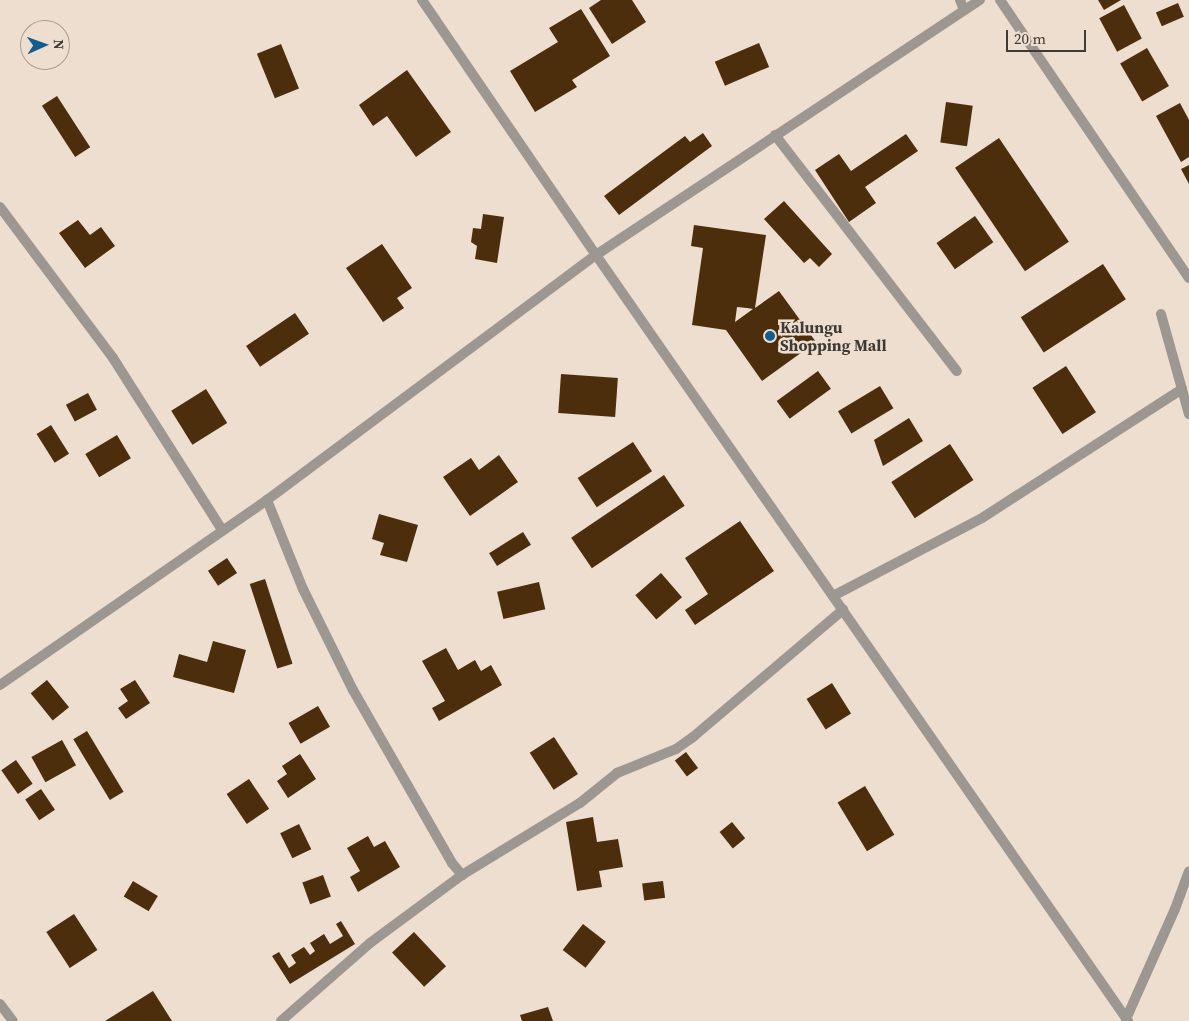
<!DOCTYPE html>
<html>
<head>
<meta charset="utf-8">
<style>
	body { margin:0 }
	#map { position:relative; width:1189px; height:1021px; overflow:hidden; background:#edded0; font-family:"Source Serif 4",serif }
	div>[style] { position:absolute }
	[style*='--x'] { left:calc(var(--x)*1px); top:calc(var(--y)*1px); width:calc(var(--w)*1px); rotate:calc(var(--a)*1deg) }
	.building>* { inset:0; background:#4c2e0c; transform-origin:0 0 }
	.minor>* { height:10px; margin:-5px; padding:0 5px; transform-origin:5px; border-radius:5px; background:#9d9791 }
	.dots>* { width:14px; height:14px; translate:-50% -50%; box-sizing:border-box; border:2px solid #edded0; border-radius:50% }
	span { translate:-50% -50%; white-space:nowrap; text-align:center; line-height:1.15; -webkit-text-stroke:5px #edded0; paint-order:stroke }
	.poi-label { font-size:16px; color:#3f3a34; font-weight:700 }
	.left { translate:0 -50%; text-align:left }
	.north { position:absolute; left:20px; top:20px; width:50px; height:50px; box-sizing:border-box; background:#edded0; border:1px solid #a79c92; border-radius:50%; rotate:88deg; font-size:14px; font-weight:700; line-height:20px; text-align:center; color:#3f3a34 }
	.north::after { content:''; display:block; margin:auto; width:18px; height:22px; background:#145d91; clip-path:polygon(50% 0,100% 100%,50% 72%,0 100%) }
	.scale { position:absolute; left:1006px; top:30px; width:80px; height:22px; box-sizing:border-box; border:2px solid #3f3a34; border-top:0; padding-left:6px; font-size:15px; line-height:18px; white-space:nowrap; color:#3f3a34; -webkit-text-stroke:4px #edded0; paint-order:stroke }
</style>
</head>
<body>
<div id="map">
	<div class="building">
		<div style="clip-path:polygon(601px 0,632px 0,646px 22px,612px 44px,589px 8px)"></div>
		<div style="clip-path:polygon(1098px 0,1121px 0,1104px 10px)"></div>
		<div style="left:1178px;top:3px;width:15px;height:24px;rotate:67deg"></div>
		<div style="left:1124px;top:5px;width:38px;height:28px;rotate:62deg"></div>
		<div style="clip-path:polygon(581px 9px,610px 56px,572px 80px,577px 87px,535px 112px,510px 71px,558px 42px,549px 28px)"></div>
		<div style="left:759px;top:43px;width:26px;height:48px;rotate:67deg"></div>
		<div style="left:281px;top:44px;width:48px;height:26px;rotate:68deg"></div>
		<div style="left:1147px;top:48px;width:44px;height:31px;rotate:60deg"></div>
		<div style="clip-path:polygon(407px 70px,451px 132px,416px 157px,387px 116px,373px 126px,359px 105px)"></div>
		<div style="left:57px;top:96px;width:61px;height:18px;rotate:57deg"></div>
		<div style="left:946px;top:102px;width:27px;height:41px;rotate:8deg"></div>
		<div style="clip-path:polygon(1180px 103px,1189px 120px,1189px 157px,1181px 162px,1156px 116px)"></div>
		<div style="clip-path:polygon(703px 133px,712px 146px,619px 215px,604px 196px,685px 136px,690px 142px)"></div>
		<div style="clip-path:polygon(906px 134px,918px 151px,865px 187px,876px 203px,849px 222px,815px 170px,839px 154px,851px 171px)"></div>
		<div style="left:999px;top:138px;width:125px;height:53px;rotate:56deg"></div>
		<div style="clip-path:polygon(1189px 165px,1189px 184px,1181px 169px)"></div>
		<div style="clip-path:polygon(784px 201px,832px 254px,819px 267px,810px 258px,804px 263px,764px 219px)"></div>
		<div style="clip-path:polygon(483px 214px,504px 217px,497px 263px,475px 259px,477px 246px,471px 242px,473px 228px,481px 229px)"></div>
		<div style="left:975px;top:216px;width:32px;height:47px;rotate:55deg"></div>
		<div style="clip-path:polygon(78px 220px,90px 235px,101px 227px,115px 246px,85px 268px,59px 233px)"></div>
		<div style="clip-path:polygon(evenodd,694px 225px,766px 235px,755px 308px,779px 291px,816px 342px,762px 381px,726px 330px,692px 325px,703px 248px,691px 246px,694px 225px,737px 307px,747px 308px,753px 309px,735px 322px,737px 307px)"></div>
		<div style="clip-path:polygon(382px 244px,412px 288px,397px 298px,404px 308px,383px 322px,346px 268px)"></div>
		<div style="left:1103px;top:264px;width:42px;height:98px;rotate:57deg"></div>
		<div style="left:295px;top:313px;width:25px;height:59px;rotate:56deg"></div>
		<div style="left:1066px;top:366px;width:55px;height:40px;rotate:57deg"></div>
		<div style="left:818px;top:371px;width:22px;height:51px;rotate:54deg"></div>
		<div style="left:561px;top:374px;width:57px;height:39px;rotate:4deg"></div>
		<div style="left:880px;top:386px;width:26px;height:49px;rotate:59deg"></div>
		<div style="left:206px;top:389px;width:40px;height:41px;rotate:58deg"></div>
		<div style="left:88px;top:393px;width:19px;height:25px;rotate:62deg"></div>
		<div style="clip-path:polygon(909px 418px,923px 441px,883px 466px,874px 440px)"></div>
		<div style="left:51px;top:425px;width:34px;height:17px;rotate:58deg"></div>
		<div style="left:117px;top:435px;width:27px;height:37px;rotate:59deg"></div>
		<div style="left:633px;top:442px;width:35px;height:66px;rotate:57deg"></div>
		<div style="left:950px;top:444px;width:43px;height:70px;rotate:57deg"></div>
		<div style="clip-path:polygon(499px 455px,518px 482px,470px 516px,443px 477px,471px 458px,479px 470px)"></div>
		<div style="left:664px;top:475px;width:37px;height:112px;rotate:56deg"></div>
		<div style="clip-path:polygon(379px 514px,418px 525px,407px 562px,380px 555px,384px 543px,372px 539px)"></div>
		<div style="clip-path:polygon(740px 521px,774px 571px,695px 625px,685px 610px,708px 594px,685px 558px)"></div>
		<div style="left:523px;top:532px;width:15px;height:40px;rotate:58deg"></div>
		<div style="left:227px;top:558px;width:18px;height:23px;rotate:56deg"></div>
		<div style="left:661px;top:573px;width:32px;height:34px;rotate:49deg"></div>
		<div style="left:265px;top:579px;width:89px;height:16px;rotate:72deg"></div>
		<div style="left:539px;top:582px;width:28px;height:43px;rotate:77deg"></div>
		<div style="clip-path:polygon(213px 641px,246px 650px,234px 693px,173px 677px,179px 654px,207px 662px)"></div>
		<div style="clip-path:polygon(446px 648px,458px 670px,475px 660px,481px 671px,491px 665px,502px 685px,439px 721px,432px 708px,445px 701px,422px 661px)"></div>
		<div style="left:47px;top:680px;width:35px;height:21px;rotate:51deg"></div>
		<div style="clip-path:polygon(135px 680px,150px 703px,126px 719px,118px 708px,128px 701px,120px 689px)"></div>
		<div style="left:832px;top:683px;width:36px;height:30px;rotate:58deg"></div>
		<div style="left:318px;top:706px;width:24px;height:34px;rotate:60deg"></div>
		<div style="left:87px;top:731px;width:71px;height:16px;rotate:59deg"></div>
		<div style="left:554px;top:737px;width:44px;height:29px;rotate:57deg"></div>
		<div style="left:62px;top:740px;width:29px;height:35px;rotate:61deg"></div>
		<div style="left:686px;top:752px;width:20px;height:14px;rotate:53deg"></div>
		<div style="clip-path:polygon(300px 754px,316px 779px,288px 798px,277px 781px,287px 774px,282px 766px)"></div>
		<div style="left:16px;top:760px;width:29px;height:18px;rotate:55deg"></div>
		<div style="left:249px;top:779px;width:36px;height:27px;rotate:56deg"></div>
		<div style="left:865px;top:786px;width:57px;height:32px;rotate:59deg"></div>
		<div style="left:41px;top:789px;width:25px;height:19px;rotate:56deg"></div>
		<div style="clip-path:polygon(593px 817px,597px 842px,618px 839px,623px 867px,599px 871px,602px 887px,577px 891px,566px 822px)"></div>
		<div style="left:732px;top:822px;width:21px;height:16px;rotate:51deg"></div>
		<div style="left:299px;top:824px;width:28px;height:21px;rotate:64deg"></div>
		<div style="clip-path:polygon(368px 836px,374px 847px,385px 841px,400px 867px,358px 892px,350px 877px,360px 871px,347px 848px)"></div>
		<div style="left:323px;top:875px;width:23px;height:22px;rotate:70deg"></div>
		<div style="left:133px;top:881px;width:29px;height:18px;rotate:31deg"></div>
		<div style="left:663px;top:881px;width:17px;height:21px;rotate:83deg"></div>
		<div style="left:74px;top:914px;width:43px;height:33px;rotate:57deg"></div>
		<div style="clip-path:polygon(341px 921px,355px 944px,290px 984px,272px 956px,279px 952px,289px 968px,296px 963px,291px 955px,304px 947px,310px 955px,315px 951px,310px 943px,324px 934px,330px 944px,343px 936px,336px 924px)"></div>
		<div style="left:583px;top:924px;width:29px;height:33px;rotate:38deg"></div>
		<div style="left:414px;top:932px;width:47px;height:30px;rotate:47deg"></div>
		<div style="clip-path:polygon(153px 991px,172px 1021px,105px 1021px)"></div>
		<div style="clip-path:polygon(548px 1007px,553px 1021px,522px 1021px,520px 1015px)"></div>
	</div>
	<div class="minor">
		<div style="--x:422;--y:0;--w:309;--a:55.7"></div>
		<div style="--x:596;--y:255;--w:933;--a:55.22"></div>
		<div style="--x:960;--y:0;--w:11;--a:68"></div>
		<div style="--x:1000;--y:0;--w:336;--a:55.8"></div>
		<div style="--x:775;--y:135;--w:298;--a:52.4"></div>
		<div style="--x:0;--y:207;--w:189;--a:53.2"></div>
		<div style="--x:113;--y:358;--w:204;--a:57.6"></div>
		<div style="--x:1161;--y:314;--w:104;--a:74.4"></div>
		<div style="--x:267;--y:500;--w:96;--a:68"></div>
		<div style="--x:303;--y:589;--w:113;--a:63.7"></div>
		<div style="--x:353;--y:690;--w:199;--a:60.2"></div>
		<div style="--x:452;--y:863;--w:16;--a:50"></div>
		<div style="--x:833;--y:596;--w:168;--a:-27.6"></div>
		<div style="--x:982;--y:518;--w:238;--a:-32.8"></div>
		<div style="--x:0;--y:685;--w:325;--a:-34.7"></div>
		<div style="--x:267;--y:500;--w:410;--a:-36.7"></div>
		<div style="--x:596;--y:255;--w:461;--a:-33.6"></div>
		<div style="--x:0;--y:1004;--w:21;--a:53"></div>
		<div style="--x:1126;--y:1019;--w:120;--a:-66"></div>
		<div style="--x:1175;--y:909;--w:40;--a:-69.8"></div>
		<div style="--x:281;--y:1021;--w:118;--a:-41.2"></div>
		<div style="--x:370;--y:943;--w:114;--a:-36.5"></div>
		<div style="--x:462;--y:875;--w:138;--a:-31.4"></div>
		<div style="--x:580;--y:803;--w:48;--a:-39"></div>
		<div style="--x:617;--y:773;--w:64;--a:-22.1"></div>
		<div style="--x:676;--y:749;--w:21;--a:-35"></div>
		<div style="--x:693;--y:737;--w:197;--a:-40.3"></div>
	</div>
	<div class="dots">
		<div style="left:770px;top:336px;background:#145d91"></div>
	</div>
	<div class="poi-label">
		<span class="left" style="left:780px;top:336px">Kalungu<br>Shopping Mall</span>
	</div>
	<div class="north">N</div>
	<div class="scale">20 m</div>
</div>
</body>
</html>
